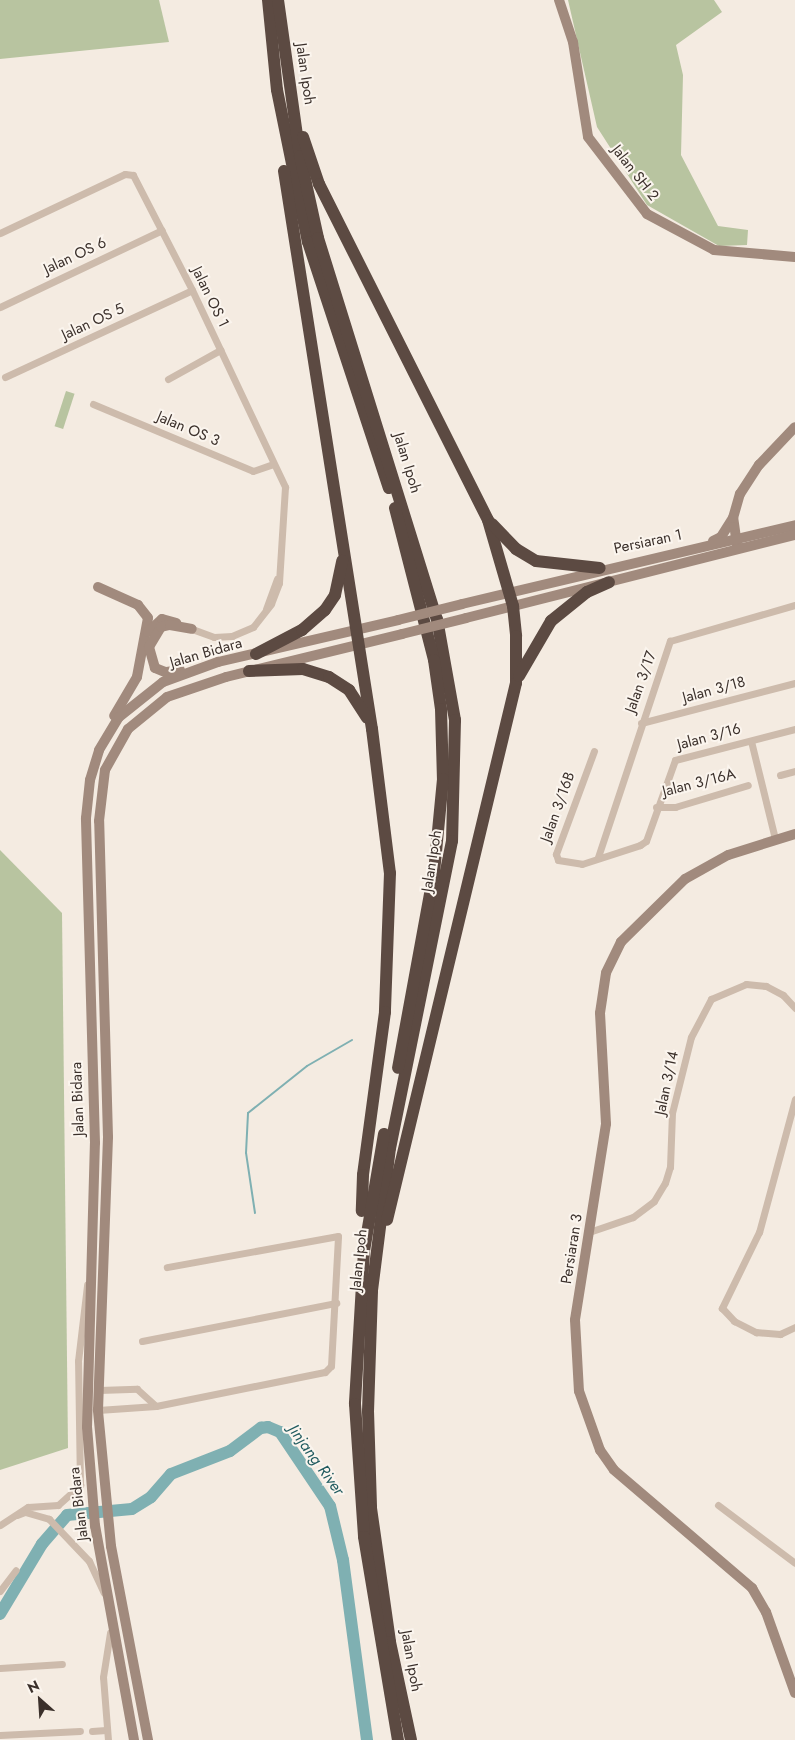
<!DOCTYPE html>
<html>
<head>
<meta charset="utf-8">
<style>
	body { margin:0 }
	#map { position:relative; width:795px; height:1740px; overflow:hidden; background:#f4ebe1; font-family:Jost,sans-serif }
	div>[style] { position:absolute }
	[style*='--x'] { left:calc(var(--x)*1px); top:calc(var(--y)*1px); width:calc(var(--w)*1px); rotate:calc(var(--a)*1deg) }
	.green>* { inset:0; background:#b8c4a0; transform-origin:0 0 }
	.stream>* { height:2px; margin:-1px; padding:0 1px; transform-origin:1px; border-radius:1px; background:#7fb0b2 }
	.river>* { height:12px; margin:-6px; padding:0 6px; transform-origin:6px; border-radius:6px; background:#7fb0b2 }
	.street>* { height:7px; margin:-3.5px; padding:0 3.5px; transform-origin:3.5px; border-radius:3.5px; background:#cdbbac }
	.secondary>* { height:10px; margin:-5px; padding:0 5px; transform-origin:5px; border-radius:5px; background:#a18a7d }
	.highway>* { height:12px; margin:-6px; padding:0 6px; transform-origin:6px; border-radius:6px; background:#5c4a42 }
	.secondary-bridge>* { height:10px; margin:-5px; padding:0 5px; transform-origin:5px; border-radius:5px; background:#a18a7d }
	span { translate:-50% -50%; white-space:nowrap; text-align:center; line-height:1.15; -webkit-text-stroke:4px #fbf5ee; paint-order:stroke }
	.street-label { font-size:15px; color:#3b302b }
	.water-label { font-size:16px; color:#1f5a5e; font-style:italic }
	.north { position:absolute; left:15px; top:1675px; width:50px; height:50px; -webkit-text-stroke:4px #fbf5ee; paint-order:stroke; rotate:334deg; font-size:14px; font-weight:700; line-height:20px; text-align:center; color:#3b302b }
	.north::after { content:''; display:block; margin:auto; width:18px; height:22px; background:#3b302b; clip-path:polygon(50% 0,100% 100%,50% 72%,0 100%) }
</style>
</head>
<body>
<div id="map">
	<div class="green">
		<div style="clip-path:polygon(0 0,159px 0,169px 42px,0 59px)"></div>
		<div style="clip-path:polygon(568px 0,714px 0,722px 12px,676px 45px,683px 75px,681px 155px,718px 226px,748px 230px,747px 245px,719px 246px,647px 205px,597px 127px)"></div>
		<div style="left:66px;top:391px;width:9px;height:37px;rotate:18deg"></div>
		<div style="clip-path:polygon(0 850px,62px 913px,68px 1448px,0 1470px)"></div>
	</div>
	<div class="stream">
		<div style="--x:255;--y:1213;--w:61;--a:-98.5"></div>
		<div style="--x:246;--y:1153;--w:40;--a:-87.1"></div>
		<div style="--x:248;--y:1113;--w:75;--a:-38.5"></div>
		<div style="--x:307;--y:1066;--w:52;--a:-30"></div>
	</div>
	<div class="river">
		<div style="--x:0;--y:1614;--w:82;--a:-59"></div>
		<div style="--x:42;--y:1544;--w:38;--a:-49"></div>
		<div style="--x:67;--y:1515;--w:65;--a:-5.3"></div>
		<div style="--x:132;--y:1509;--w:22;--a:-32"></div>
		<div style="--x:151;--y:1497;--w:30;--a:-49"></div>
		<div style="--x:171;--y:1474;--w:63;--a:-21.3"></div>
		<div style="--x:230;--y:1451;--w:39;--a:-37"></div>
		<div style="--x:261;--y:1428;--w:7;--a:-8"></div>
		<div style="--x:268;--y:1427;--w:13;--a:23"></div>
		<div style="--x:280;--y:1432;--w:89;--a:56"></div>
		<div style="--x:330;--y:1506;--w:56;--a:76.5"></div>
		<div style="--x:343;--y:1560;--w:182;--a:82.4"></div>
	</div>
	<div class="street">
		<div style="--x:0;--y:233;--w:138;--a:-25.3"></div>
		<div style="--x:125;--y:174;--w:8;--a:7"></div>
		<div style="--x:133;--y:175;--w:129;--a:62.8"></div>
		<div style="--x:192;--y:290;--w:218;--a:64.7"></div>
		<div style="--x:285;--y:487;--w:96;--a:93.6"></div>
		<div style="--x:279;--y:583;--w:22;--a:111"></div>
		<div style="--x:271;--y:604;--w:29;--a:128"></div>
		<div style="--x:253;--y:627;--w:23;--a:157"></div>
		<div style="--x:232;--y:636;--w:18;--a:177"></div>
		<div style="--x:214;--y:637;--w:23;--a:-160"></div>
		<div style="--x:0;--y:307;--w:179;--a:-25.4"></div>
		<div style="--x:5;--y:377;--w:206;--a:-24.9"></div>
		<div style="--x:168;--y:379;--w:60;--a:-29.1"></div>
		<div style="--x:93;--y:404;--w:173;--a:22.7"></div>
		<div style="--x:253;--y:471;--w:21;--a:-19"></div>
		<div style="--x:266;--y:609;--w:32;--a:-70"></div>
		<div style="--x:641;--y:723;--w:159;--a:-14.6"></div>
		<div style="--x:751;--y:741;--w:101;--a:76.2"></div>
		<div style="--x:594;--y:751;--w:110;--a:110.3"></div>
		<div style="--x:556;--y:854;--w:6;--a:72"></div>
		<div style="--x:558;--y:860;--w:24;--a:9"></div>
		<div style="--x:582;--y:864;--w:61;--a:-18.1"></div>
		<div style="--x:640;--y:845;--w:7;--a:-34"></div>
		<div style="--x:646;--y:841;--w:86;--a:-70.3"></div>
		<div style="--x:675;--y:760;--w:124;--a:-14.5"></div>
		<div style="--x:780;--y:775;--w:16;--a:-15"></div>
		<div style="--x:656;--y:807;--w:19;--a:0"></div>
		<div style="--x:675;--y:807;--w:76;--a:-16.8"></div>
		<div style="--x:598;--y:857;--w:228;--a:-71.6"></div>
		<div style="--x:670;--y:641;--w:130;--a:-16.1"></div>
		<div style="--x:795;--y:1099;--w:138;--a:105.1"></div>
		<div style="--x:759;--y:1232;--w:85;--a:116"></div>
		<div style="--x:722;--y:1308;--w:18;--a:47"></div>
		<div style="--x:734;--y:1321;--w:25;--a:27"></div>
		<div style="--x:756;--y:1332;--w:24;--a:5"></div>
		<div style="--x:780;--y:1334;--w:17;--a:-25"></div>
		<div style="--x:592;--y:1231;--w:43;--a:-18.9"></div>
		<div style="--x:633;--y:1217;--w:26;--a:-37"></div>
		<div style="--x:654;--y:1201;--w:21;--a:-59"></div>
		<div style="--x:665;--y:1183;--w:17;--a:-73"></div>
		<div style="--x:670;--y:1167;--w:54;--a:-87.9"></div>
		<div style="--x:672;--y:1113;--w:78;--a:-76"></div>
		<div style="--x:691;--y:1037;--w:43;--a:-62.2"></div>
		<div style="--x:711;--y:999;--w:38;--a:-23"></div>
		<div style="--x:746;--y:984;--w:20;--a:6"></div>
		<div style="--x:766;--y:986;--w:19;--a:28"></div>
		<div style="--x:783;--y:995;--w:18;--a:47"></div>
		<div style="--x:142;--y:1341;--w:198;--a:-11.1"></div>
		<div style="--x:99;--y:1390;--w:38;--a:-2"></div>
		<div style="--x:137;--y:1389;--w:25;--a:42"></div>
		<div style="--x:98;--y:1410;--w:58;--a:-3.9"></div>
		<div style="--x:156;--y:1406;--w:172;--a:-11.4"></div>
		<div style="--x:325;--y:1372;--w:8;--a:-45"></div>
		<div style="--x:331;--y:1366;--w:130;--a:-86.9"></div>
		<div style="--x:338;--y:1236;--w:174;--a:169.7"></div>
		<div style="--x:718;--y:1505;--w:96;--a:37"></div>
		<div style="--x:17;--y:1515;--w:9;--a:-21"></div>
		<div style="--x:25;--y:1512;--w:25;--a:16"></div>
		<div style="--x:49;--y:1519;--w:58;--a:46.4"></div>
		<div style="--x:89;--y:1561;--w:35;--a:65"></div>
		<div style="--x:0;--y:1525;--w:33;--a:-33"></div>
		<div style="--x:28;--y:1507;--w:30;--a:-4"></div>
		<div style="--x:58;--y:1505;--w:30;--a:-42"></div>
		<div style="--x:80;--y:1485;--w:124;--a:-90.9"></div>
		<div style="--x:78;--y:1361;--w:77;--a:-83.2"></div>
		<div style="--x:0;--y:1591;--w:26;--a:-53"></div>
		<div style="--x:0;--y:1668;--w:62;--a:-3.7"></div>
		<div style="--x:92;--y:1731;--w:14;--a:-4"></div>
		<div style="--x:0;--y:1735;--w:80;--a:-2.9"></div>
		<div style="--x:108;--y:1740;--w:63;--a:-94.5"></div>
		<div style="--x:103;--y:1677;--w:45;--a:-81"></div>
	</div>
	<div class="secondary">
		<div style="--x:559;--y:0;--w:44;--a:71.6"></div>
		<div style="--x:573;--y:42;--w:96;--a:81"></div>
		<div style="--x:588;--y:137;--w:97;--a:52.5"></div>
		<div style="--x:647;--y:214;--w:76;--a:28.2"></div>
		<div style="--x:714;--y:250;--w:81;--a:4.9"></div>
		<div style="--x:713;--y:541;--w:9;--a:-27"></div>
		<div style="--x:721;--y:537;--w:22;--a:-58"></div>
		<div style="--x:737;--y:545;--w:27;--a:-98"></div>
		<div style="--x:733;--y:518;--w:25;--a:-74"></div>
		<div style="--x:740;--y:494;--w:35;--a:-57"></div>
		<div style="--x:759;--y:465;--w:52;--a:-46.5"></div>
		<div style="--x:98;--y:587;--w:44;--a:24.2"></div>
		<div style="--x:138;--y:605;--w:16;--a:52"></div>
		<div style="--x:148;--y:618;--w:60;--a:100.6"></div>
		<div style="--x:137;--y:677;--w:45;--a:120.5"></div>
		<div style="--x:462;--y:604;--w:342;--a:-13.3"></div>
		<div style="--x:466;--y:618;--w:339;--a:-14.2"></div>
		<div style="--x:148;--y:632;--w:19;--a:-43"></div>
		<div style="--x:162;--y:619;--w:15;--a:16"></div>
		<div style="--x:180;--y:670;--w:15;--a:172"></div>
		<div style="--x:165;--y:672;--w:11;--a:-158"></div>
		<div style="--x:155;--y:668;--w:22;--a:-106"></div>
		<div style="--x:149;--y:647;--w:23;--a:-59"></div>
		<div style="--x:161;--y:627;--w:9;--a:-13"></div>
		<div style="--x:170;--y:625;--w:22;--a:10"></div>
		<div style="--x:795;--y:834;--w:70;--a:162.6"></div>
		<div style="--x:728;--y:855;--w:49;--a:150.8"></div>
		<div style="--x:685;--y:879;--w:90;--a:135.5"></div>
		<div style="--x:621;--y:942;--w:34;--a:116"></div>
		<div style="--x:606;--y:973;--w:40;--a:98.5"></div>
		<div style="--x:600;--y:1013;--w:111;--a:86.9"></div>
		<div style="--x:606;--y:1124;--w:198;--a:99"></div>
		<div style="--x:575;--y:1320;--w:71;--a:86.8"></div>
		<div style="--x:579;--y:1391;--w:63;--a:70.4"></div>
		<div style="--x:600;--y:1450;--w:24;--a:55"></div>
		<div style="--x:614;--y:1470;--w:182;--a:40.5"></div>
		<div style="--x:752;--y:1588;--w:28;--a:60"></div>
		<div style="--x:766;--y:1612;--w:86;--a:70.3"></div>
		<div style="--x:134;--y:1740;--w:218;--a:-100.3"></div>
		<div style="--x:95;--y:1526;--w:99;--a:-94.6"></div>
		<div style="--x:87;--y:1427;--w:284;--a:-88.4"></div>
		<div style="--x:95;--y:1143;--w:325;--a:-91.6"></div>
		<div style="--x:86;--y:818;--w:38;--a:-84"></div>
		<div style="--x:90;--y:780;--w:31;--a:-73"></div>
		<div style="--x:99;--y:750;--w:39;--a:-59"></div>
		<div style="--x:119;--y:717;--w:56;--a:-38.5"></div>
		<div style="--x:163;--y:682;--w:59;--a:-20"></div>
		<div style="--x:218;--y:662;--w:185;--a:-13.1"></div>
		<div style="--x:148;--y:1740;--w:197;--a:-100.8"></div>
		<div style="--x:111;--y:1546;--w:137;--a:-95.5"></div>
		<div style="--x:98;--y:1410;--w:273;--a:-87.9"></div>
		<div style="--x:108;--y:1137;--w:316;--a:-91.6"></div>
		<div style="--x:99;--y:821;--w:51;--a:-83.3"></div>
		<div style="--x:105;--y:770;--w:47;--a:-60.7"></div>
		<div style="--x:128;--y:729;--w:50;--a:-39.4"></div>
		<div style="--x:167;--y:697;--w:62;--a:-18.7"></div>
		<div style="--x:226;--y:677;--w:181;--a:-13.7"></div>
	</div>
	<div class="highway">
		<div style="--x:268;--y:0;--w:90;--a:84.3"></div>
		<div style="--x:277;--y:90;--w:155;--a:78.5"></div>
		<div style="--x:308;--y:242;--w:259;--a:71.8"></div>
		<div style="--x:278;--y:0;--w:158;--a:82"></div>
		<div style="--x:300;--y:156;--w:84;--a:77.6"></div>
		<div style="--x:318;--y:238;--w:399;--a:72.7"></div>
		<div style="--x:437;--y:619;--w:103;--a:79.9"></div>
		<div style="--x:455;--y:720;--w:121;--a:91.4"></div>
		<div style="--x:452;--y:841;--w:313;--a:101.4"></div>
		<div style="--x:390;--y:1148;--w:144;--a:97.2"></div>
		<div style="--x:372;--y:1291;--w:120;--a:91.9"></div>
		<div style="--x:368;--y:1411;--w:97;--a:88.2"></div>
		<div style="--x:371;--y:1508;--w:135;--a:81.9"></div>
		<div style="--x:390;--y:1642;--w:100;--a:77.9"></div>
		<div style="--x:303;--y:137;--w:50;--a:71.2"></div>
		<div style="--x:319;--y:184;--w:376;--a:63.3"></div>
		<div style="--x:488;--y:520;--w:90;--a:73.8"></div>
		<div style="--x:513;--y:606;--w:30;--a:84"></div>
		<div style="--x:516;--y:636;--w:47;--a:90"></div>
		<div style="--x:516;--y:683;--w:552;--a:103.51"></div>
		<div style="--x:284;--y:171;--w:565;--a:81.04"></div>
		<div style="--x:372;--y:729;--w:145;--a:82.9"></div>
		<div style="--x:390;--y:873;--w:139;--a:92.1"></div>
		<div style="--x:385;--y:1012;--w:164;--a:97.7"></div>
		<div style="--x:363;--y:1175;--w:36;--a:92"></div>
		<div style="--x:395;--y:508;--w:157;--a:75.6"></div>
		<div style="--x:434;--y:660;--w:49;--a:81.9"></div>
		<div style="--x:441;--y:709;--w:70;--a:88.4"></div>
		<div style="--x:443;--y:779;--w:93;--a:95.5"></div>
		<div style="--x:434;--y:872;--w:199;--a:100.4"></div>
		<div style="--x:492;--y:524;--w:35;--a:46"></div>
		<div style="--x:516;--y:549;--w:23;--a:31"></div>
		<div style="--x:536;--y:561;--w:64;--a:6.2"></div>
		<div style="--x:256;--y:654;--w:52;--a:-27.6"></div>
		<div style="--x:302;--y:630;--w:30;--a:-41"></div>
		<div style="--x:325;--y:610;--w:18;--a:-56"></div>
		<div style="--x:335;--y:595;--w:35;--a:-78"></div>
		<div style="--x:249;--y:671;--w:54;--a:-2.1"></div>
		<div style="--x:303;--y:669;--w:27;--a:17"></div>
		<div style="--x:329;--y:677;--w:24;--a:33"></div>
		<div style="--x:349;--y:690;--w:33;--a:57"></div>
		<div style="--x:519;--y:676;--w:64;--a:-59.8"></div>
		<div style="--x:551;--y:621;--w:46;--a:-38.9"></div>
		<div style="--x:587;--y:592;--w:24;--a:-24"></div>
		<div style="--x:384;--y:1134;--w:119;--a:99.7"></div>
		<div style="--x:364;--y:1251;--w:153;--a:93.4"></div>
		<div style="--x:355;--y:1404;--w:133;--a:86.1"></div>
		<div style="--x:364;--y:1537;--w:206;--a:80.5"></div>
	</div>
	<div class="secondary-bridge">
		<div style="--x:398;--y:620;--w:66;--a:-14"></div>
		<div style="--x:402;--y:634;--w:66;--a:-14"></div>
	</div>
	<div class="street-label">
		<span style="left:305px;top:74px;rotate:82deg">Jalan Ipoh</span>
		<span style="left:635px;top:173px;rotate:52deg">Jalan SH 2</span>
		<span style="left:75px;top:256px;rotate:-25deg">Jalan OS 6</span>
		<span style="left:210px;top:297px;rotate:64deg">Jalan OS 1</span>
		<span style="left:93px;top:322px;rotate:-25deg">Jalan OS 5</span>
		<span style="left:188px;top:429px;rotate:23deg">Jalan OS 3</span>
		<span style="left:407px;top:463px;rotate:73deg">Jalan Ipoh</span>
		<span style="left:648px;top:542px;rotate:-12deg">Persiaran 1</span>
		<span style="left:206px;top:653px;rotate:-16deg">Jalan Bidara</span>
		<span style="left:641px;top:682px;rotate:-70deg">Jalan 3/17</span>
		<span style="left:714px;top:690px;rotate:-15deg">Jalan 3/18</span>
		<span style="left:709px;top:737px;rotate:-15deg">Jalan 3/16</span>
		<span style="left:699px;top:783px;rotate:-14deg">Jalan 3/16A</span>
		<span style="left:558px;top:807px;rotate:-70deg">Jalan 3/16B</span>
		<span style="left:432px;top:861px;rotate:-81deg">Jalan Ipoh</span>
		<span style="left:667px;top:1083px;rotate:-78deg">Jalan 3/14</span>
		<span style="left:78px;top:1099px;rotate:-92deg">Jalan Bidara</span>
		<span style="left:572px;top:1249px;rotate:-81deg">Persiaran 3</span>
		<span style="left:359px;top:1260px;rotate:-84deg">Jalan Ipoh</span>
		<span style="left:79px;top:1504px;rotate:-97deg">Jalan Bidara</span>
		<span style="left:411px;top:1661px;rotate:80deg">Jalan Ipoh</span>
	</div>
	<div class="water-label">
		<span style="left:316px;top:1460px;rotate:54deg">Jinjang River</span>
	</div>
	<div class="north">N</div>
</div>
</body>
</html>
